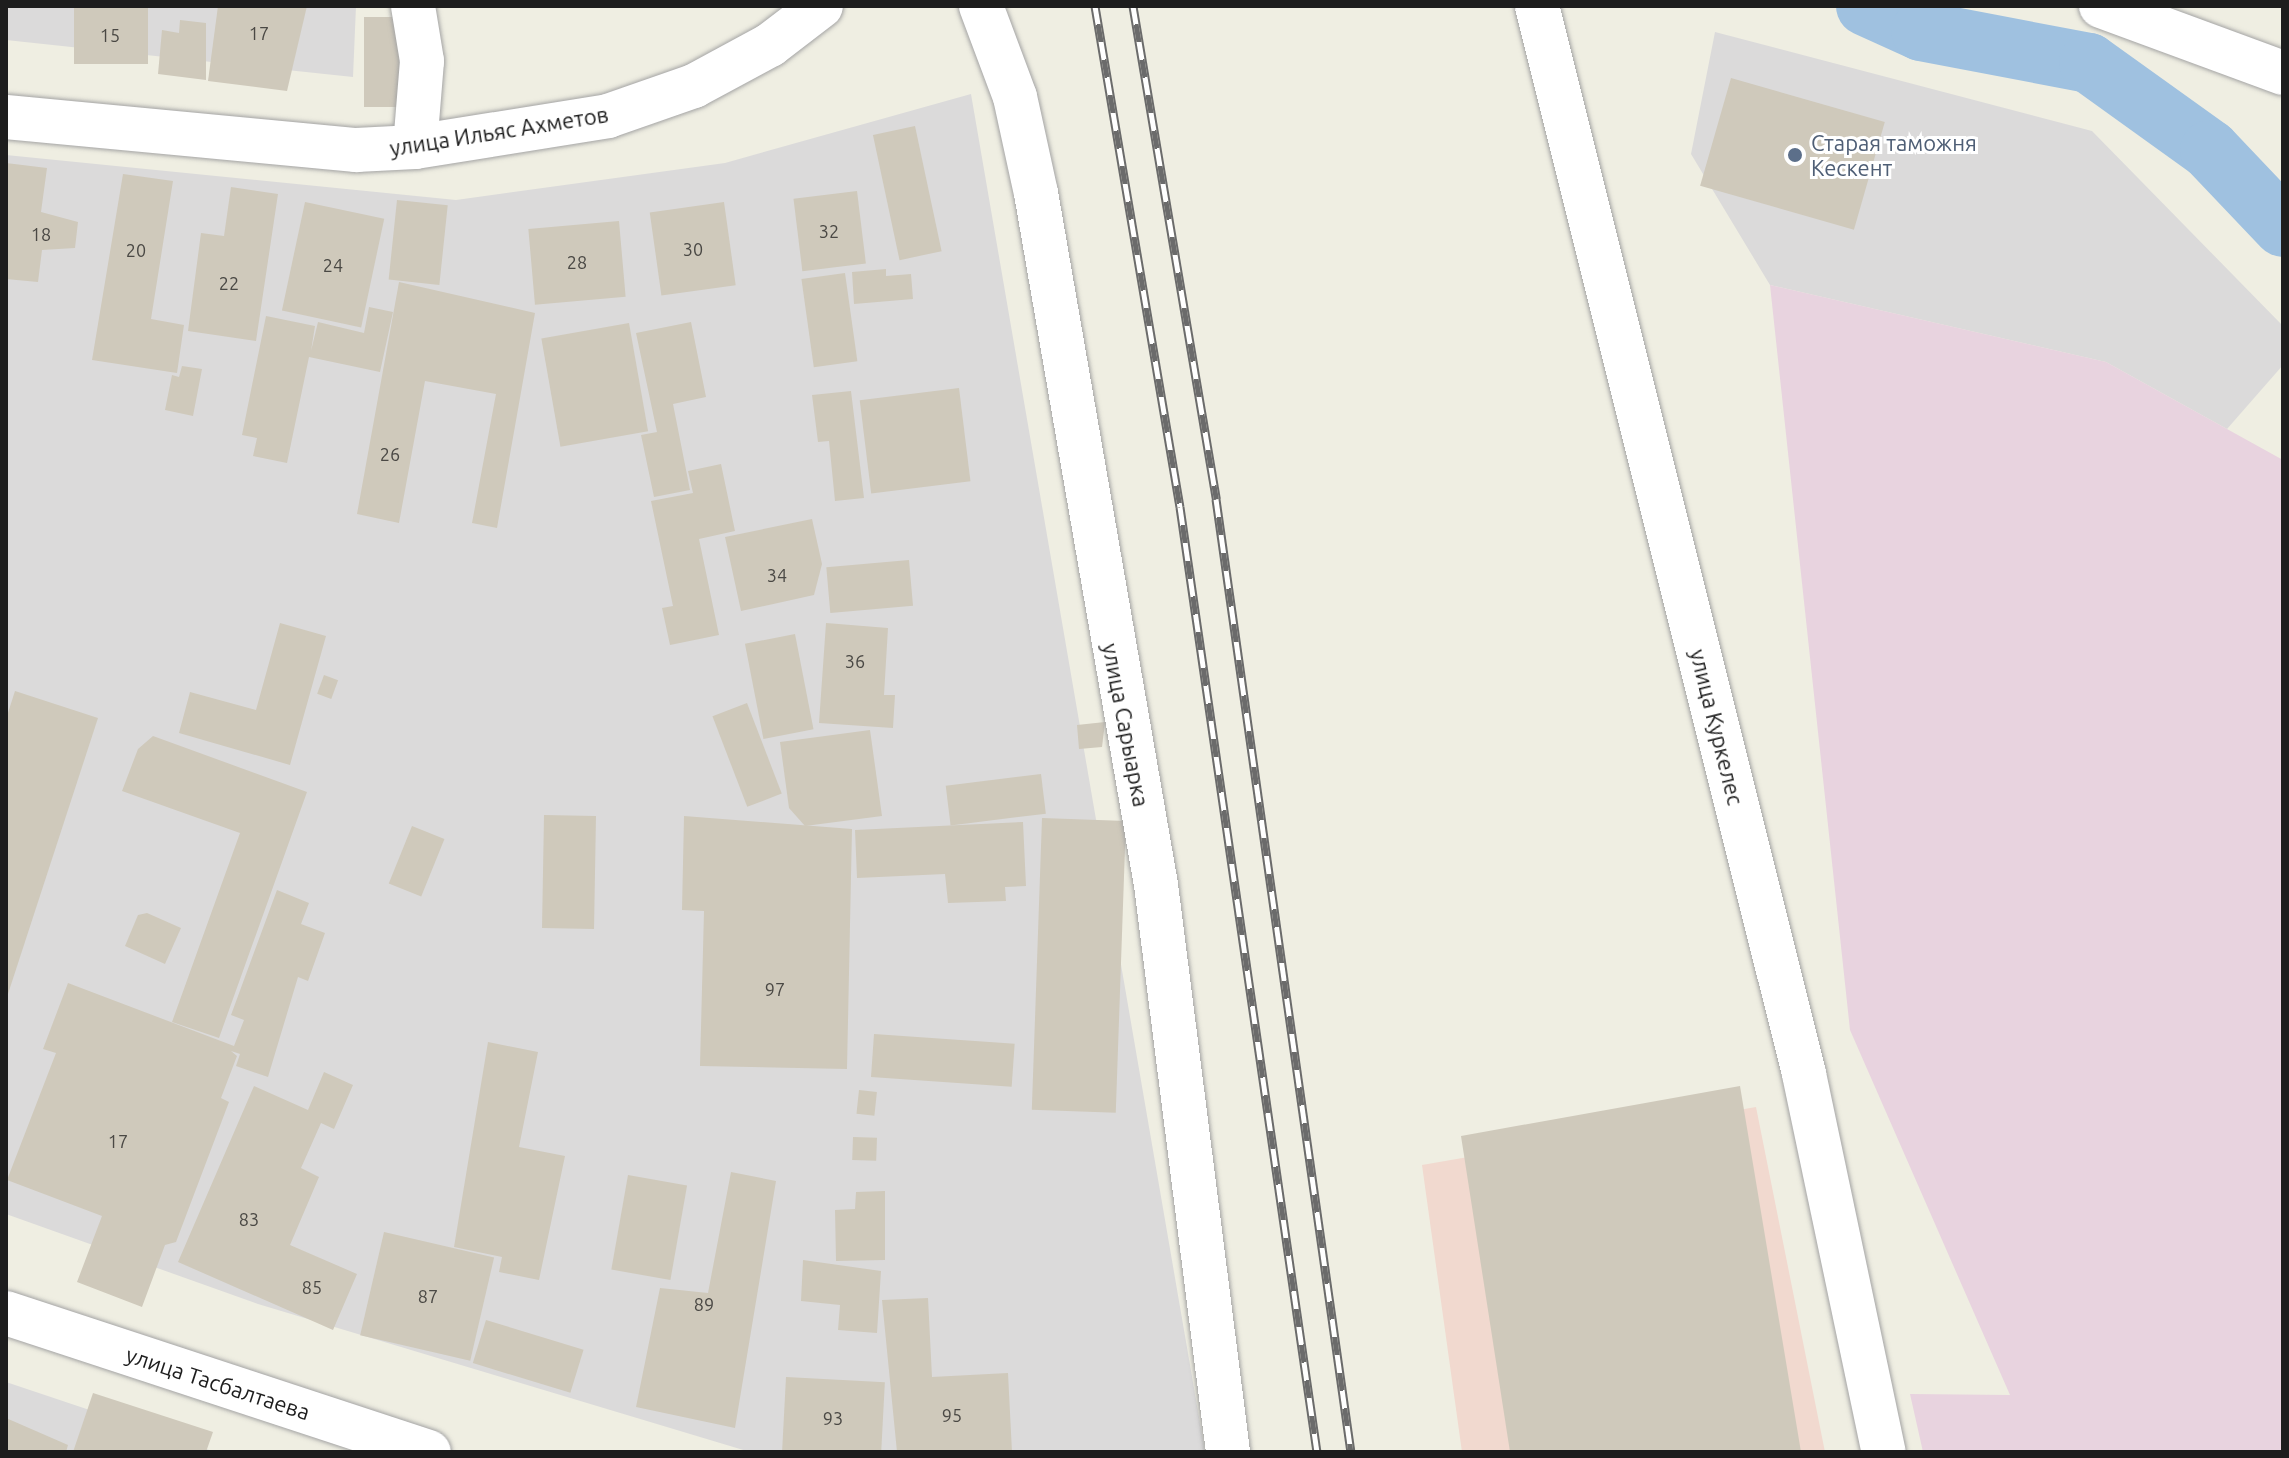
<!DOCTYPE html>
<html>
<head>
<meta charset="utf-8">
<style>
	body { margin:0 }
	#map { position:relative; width:2289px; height:1458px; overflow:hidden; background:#efeee2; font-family:Ubuntu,sans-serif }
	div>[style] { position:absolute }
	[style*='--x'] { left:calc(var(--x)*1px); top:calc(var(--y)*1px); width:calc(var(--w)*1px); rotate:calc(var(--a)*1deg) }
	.residential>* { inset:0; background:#dbdada }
	.commercial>* { inset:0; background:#f1d9cf }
	.industrial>* { inset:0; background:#e8d3df }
	.canal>* { height:60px; margin:-30px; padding:0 30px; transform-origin:30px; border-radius:30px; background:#9fc1e0 }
	.building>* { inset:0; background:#cfc9bb; transform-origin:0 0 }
	.roads { filter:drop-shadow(0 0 2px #a4a4a4) drop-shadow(0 0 2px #a4a4a4) }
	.minor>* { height:44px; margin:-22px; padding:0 22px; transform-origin:22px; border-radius:22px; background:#fff }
	.rail>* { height:9px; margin-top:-4.5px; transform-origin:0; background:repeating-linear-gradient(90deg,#fff 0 18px,#6b6b6b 0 36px); box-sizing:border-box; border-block:2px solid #6b6b6b }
	.dots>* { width:22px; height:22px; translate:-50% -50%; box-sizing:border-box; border:4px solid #fff; border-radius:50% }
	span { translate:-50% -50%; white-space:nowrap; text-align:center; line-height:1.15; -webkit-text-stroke:6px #fff; paint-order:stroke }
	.number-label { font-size:18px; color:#4a4844 }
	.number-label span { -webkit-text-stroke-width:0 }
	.street-label { font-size:22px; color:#1d1d1d }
	.service-label { font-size:22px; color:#4e5e75 }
	.left { translate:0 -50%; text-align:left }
	.frame { position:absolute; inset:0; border:8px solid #1d1d1d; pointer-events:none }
</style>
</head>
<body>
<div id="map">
	<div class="residential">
		<div style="clip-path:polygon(6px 6px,356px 6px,353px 77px,6px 40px)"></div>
		<div style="clip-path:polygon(1715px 32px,2092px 131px,2283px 326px,2283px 365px,2227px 429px,2106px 362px,1770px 285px,1691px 154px)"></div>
		<div style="clip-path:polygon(971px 94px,1205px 1452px,750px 1452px,258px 1304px,6px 1214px,6px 155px,456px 200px,725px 163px)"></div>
		<div style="clip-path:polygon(6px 1382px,215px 1452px,6px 1452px)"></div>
	</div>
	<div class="commercial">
		<div style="clip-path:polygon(1756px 1107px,1825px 1452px,1462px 1452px,1422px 1165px)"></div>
	</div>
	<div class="industrial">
		<div style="clip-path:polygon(1770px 285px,2106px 362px,2283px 460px,2283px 1452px,1923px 1452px,1910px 1394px,2010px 1395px,1850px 1030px)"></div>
	</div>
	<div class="canal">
		<div style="--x:1866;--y:6;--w:60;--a:24.4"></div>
		<div style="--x:1921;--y:31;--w:171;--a:10.8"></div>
		<div style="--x:2089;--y:63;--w:149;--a:35.7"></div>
		<div style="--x:2210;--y:150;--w:106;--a:46.5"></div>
	</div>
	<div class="building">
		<div style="left:74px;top:6px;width:74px;height:58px"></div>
		<div style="clip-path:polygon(218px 6px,307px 6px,287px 91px,208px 81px)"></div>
		<div style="left:364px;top:17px;width:38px;height:90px"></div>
		<div style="clip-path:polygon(180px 20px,206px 23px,206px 80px,158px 74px,162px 30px,179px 33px)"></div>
		<div style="left:1731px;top:78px;width:160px;height:112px;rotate:16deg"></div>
		<div style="left:915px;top:126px;width:128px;height:43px;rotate:78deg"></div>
		<div style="clip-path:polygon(6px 163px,47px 168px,41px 212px,78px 222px,75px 248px,42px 250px,38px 282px,6px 279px)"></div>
		<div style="clip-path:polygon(123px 174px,173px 181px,151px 319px,184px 325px,177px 373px,92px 360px)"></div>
		<div style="clip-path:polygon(231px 187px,278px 194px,256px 341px,188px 331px,201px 233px,224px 236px)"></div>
		<div style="left:857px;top:191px;width:73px;height:64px;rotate:83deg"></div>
		<div style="left:397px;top:200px;width:51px;height:80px;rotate:6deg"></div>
		<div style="left:305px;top:202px;width:81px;height:111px;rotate:12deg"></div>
		<div style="left:724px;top:202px;width:84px;height:75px;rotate:82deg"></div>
		<div style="left:619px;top:221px;width:76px;height:91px;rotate:85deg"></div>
		<div style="clip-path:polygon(886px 269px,886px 276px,911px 274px,913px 299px,854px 304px,852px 272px)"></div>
		<div style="left:845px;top:273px;width:89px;height:44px;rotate:82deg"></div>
		<div style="clip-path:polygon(399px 282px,535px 313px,497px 528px,472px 523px,496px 394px,425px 381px,399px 523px,357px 514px)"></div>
		<div style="clip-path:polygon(369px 307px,393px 312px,380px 372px,309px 357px,287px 463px,253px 456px,257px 438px,242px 435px,266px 316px,315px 326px,311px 351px,318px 322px,364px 333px)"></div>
		<div style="clip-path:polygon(691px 322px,706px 397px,673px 404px,690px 490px,654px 497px,641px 435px,657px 432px,636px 333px)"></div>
		<div style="left:629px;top:323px;width:110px;height:89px;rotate:80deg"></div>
		<div style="clip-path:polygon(182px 366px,202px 369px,193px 416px,165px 410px,172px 375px,179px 377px)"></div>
		<div style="left:959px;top:388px;width:94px;height:100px;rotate:83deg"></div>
		<div style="clip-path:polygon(851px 391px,864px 498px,835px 501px,829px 441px,818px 442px,812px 395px)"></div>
		<div style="clip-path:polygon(721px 464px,735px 531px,699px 539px,719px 635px,670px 645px,662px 608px,673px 606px,651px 501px,693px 493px,688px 471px)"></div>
		<div style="clip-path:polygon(812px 519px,822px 564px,814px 595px,741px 611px,725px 537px)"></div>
		<div style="left:909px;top:560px;width:46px;height:83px;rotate:85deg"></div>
		<div style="clip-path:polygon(280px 623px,326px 636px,290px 765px,179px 733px,190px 692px,256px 710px)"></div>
		<div style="clip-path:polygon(826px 623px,888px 628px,884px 695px,895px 695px,893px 728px,819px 723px)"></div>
		<div style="left:795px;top:634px;width:97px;height:51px;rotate:79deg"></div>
		<div style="left:324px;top:675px;width:15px;height:20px;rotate:20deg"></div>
		<div style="clip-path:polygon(15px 691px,98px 718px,7px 997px,6px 719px)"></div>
		<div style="left:747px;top:703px;width:97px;height:37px;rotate:69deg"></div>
		<div style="clip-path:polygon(1105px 722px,1102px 747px,1079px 749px,1077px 725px)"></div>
		<div style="clip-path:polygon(870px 730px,882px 816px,805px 826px,789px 808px,780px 742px)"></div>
		<div style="clip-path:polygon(153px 736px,307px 792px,219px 1038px,172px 1022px,240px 833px,122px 791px,138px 749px)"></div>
		<div style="left:1041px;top:774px;width:40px;height:96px;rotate:83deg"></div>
		<div style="left:544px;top:815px;width:52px;height:113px;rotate:1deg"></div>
		<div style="clip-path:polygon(684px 816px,852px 829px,847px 1069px,700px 1066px,704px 911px,682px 910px)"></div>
		<div style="left:1042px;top:818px;width:84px;height:292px;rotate:2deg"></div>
		<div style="clip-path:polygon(1023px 822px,1026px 886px,1005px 887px,1006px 901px,948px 903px,945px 874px,857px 878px,855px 830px)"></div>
		<div style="left:412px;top:826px;width:35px;height:62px;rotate:22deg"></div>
		<div style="clip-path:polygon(277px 890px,309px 903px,301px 924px,325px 933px,308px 981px,298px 977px,268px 1077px,236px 1066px,240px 1054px,231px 1051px,237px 1056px,221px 1098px,229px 1102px,176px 1242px,165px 1245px,142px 1307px,77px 1282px,102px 1216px,7px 1180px,56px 1053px,43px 1049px,68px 983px,234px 1046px,244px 1020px,231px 1015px)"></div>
		<div style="clip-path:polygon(147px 913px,181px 928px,165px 964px,125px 946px,138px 915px)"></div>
		<div style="left:874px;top:1034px;width:141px;height:43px;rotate:4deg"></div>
		<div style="clip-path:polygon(488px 1042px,538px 1052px,519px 1147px,565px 1156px,539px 1280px,499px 1272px,502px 1257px,454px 1247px)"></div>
		<div style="clip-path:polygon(324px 1072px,353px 1085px,334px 1129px,321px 1123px,301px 1168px,319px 1177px,290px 1245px,357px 1274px,333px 1330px,178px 1262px,254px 1086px,308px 1110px)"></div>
		<div style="clip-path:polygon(1740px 1086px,1801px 1452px,1510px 1452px,1461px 1136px)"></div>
		<div style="left:859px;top:1090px;width:18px;height:24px;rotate:6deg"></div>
		<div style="left:853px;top:1137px;width:24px;height:23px;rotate:2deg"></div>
		<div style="clip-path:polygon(731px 1172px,776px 1181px,735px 1428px,636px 1407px,660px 1288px,708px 1293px)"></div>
		<div style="left:628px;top:1175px;width:60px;height:96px;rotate:10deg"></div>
		<div style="clip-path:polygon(885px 1191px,885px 1260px,836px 1261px,835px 1210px,855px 1209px,856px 1192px)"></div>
		<div style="left:384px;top:1232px;width:113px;height:106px;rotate:13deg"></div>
		<div style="clip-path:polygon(803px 1260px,881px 1271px,877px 1333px,838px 1330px,840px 1305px,801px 1301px)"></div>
		<div style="clip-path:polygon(928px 1298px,932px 1377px,1008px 1373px,1012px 1452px,897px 1452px,882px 1300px)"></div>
		<div style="left:486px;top:1320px;width:102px;height:45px;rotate:17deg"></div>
		<div style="left:786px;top:1377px;width:99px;height:75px;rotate:3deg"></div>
		<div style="clip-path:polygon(93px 1393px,213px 1432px,206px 1452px,73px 1452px)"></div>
		<div style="clip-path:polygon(6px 1418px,68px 1445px,66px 1452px,6px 1452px)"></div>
	</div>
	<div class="roads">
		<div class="minor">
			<div style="--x:413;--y:6;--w:56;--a:80.7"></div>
			<div style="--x:422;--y:61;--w:86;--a:94.7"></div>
			<div style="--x:981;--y:6;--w:97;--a:69.5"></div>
			<div style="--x:1015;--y:97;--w:98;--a:77.7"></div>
			<div style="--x:1036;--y:193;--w:702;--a:80.16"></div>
			<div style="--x:1156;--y:885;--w:572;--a:82.76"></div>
			<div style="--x:1537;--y:6;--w:1101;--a:75.96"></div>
			<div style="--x:1804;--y:1074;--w:386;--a:78.1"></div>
			<div style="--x:2101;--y:6;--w:194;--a:20.2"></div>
			<div style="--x:6;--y:117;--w:352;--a:5.4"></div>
			<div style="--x:356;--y:150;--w:59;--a:-2.9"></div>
			<div style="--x:415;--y:147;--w:195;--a:-9.1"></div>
			<div style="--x:608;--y:116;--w:91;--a:-19.2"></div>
			<div style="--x:694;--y:86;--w:86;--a:-28.3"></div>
			<div style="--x:770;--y:45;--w:64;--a:-37.4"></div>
			<div style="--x:6;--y:1313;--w:445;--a:18.2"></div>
		</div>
	</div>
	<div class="rail">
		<div style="--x:1095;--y:6;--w:508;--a:80.37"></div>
		<div style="--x:1180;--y:507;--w:955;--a:81.75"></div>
		<div style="--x:1133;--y:6;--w:500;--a:80.4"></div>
		<div style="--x:1216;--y:499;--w:963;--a:81.94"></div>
	</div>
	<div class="dots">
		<div style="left:1795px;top:155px;background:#5c6f8a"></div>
	</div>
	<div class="number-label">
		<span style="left:259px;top:33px">17</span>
		<span style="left:110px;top:35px">15</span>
		<span style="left:829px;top:231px">32</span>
		<span style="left:41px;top:234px">18</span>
		<span style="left:693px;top:249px">30</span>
		<span style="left:136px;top:250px">20</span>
		<span style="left:577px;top:262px">28</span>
		<span style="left:333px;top:265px">24</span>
		<span style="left:229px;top:283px">22</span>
		<span style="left:390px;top:454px">26</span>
		<span style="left:777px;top:575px">34</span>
		<span style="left:855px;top:661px">36</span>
		<span style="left:775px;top:989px">97</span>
		<span style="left:118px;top:1141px">17</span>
		<span style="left:249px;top:1219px">83</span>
		<span style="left:312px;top:1287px">85</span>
		<span style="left:428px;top:1296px">87</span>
		<span style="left:704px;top:1304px">89</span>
		<span style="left:952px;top:1415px">95</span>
		<span style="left:833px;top:1418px">93</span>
	</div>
	<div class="street-label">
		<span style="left:499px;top:131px;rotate:-9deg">улица Ильяс Ахметов</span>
		<span style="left:1126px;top:725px;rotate:79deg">улица Сарыарка</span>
		<span style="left:1717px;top:727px;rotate:76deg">улица Куркелес</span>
		<span style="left:218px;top:1383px;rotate:18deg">улица Тасбалтаева</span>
	</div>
	<div class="service-label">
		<span class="left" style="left:1811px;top:155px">Старая таможня<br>Кескент</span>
	</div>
	<div class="frame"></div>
</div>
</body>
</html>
